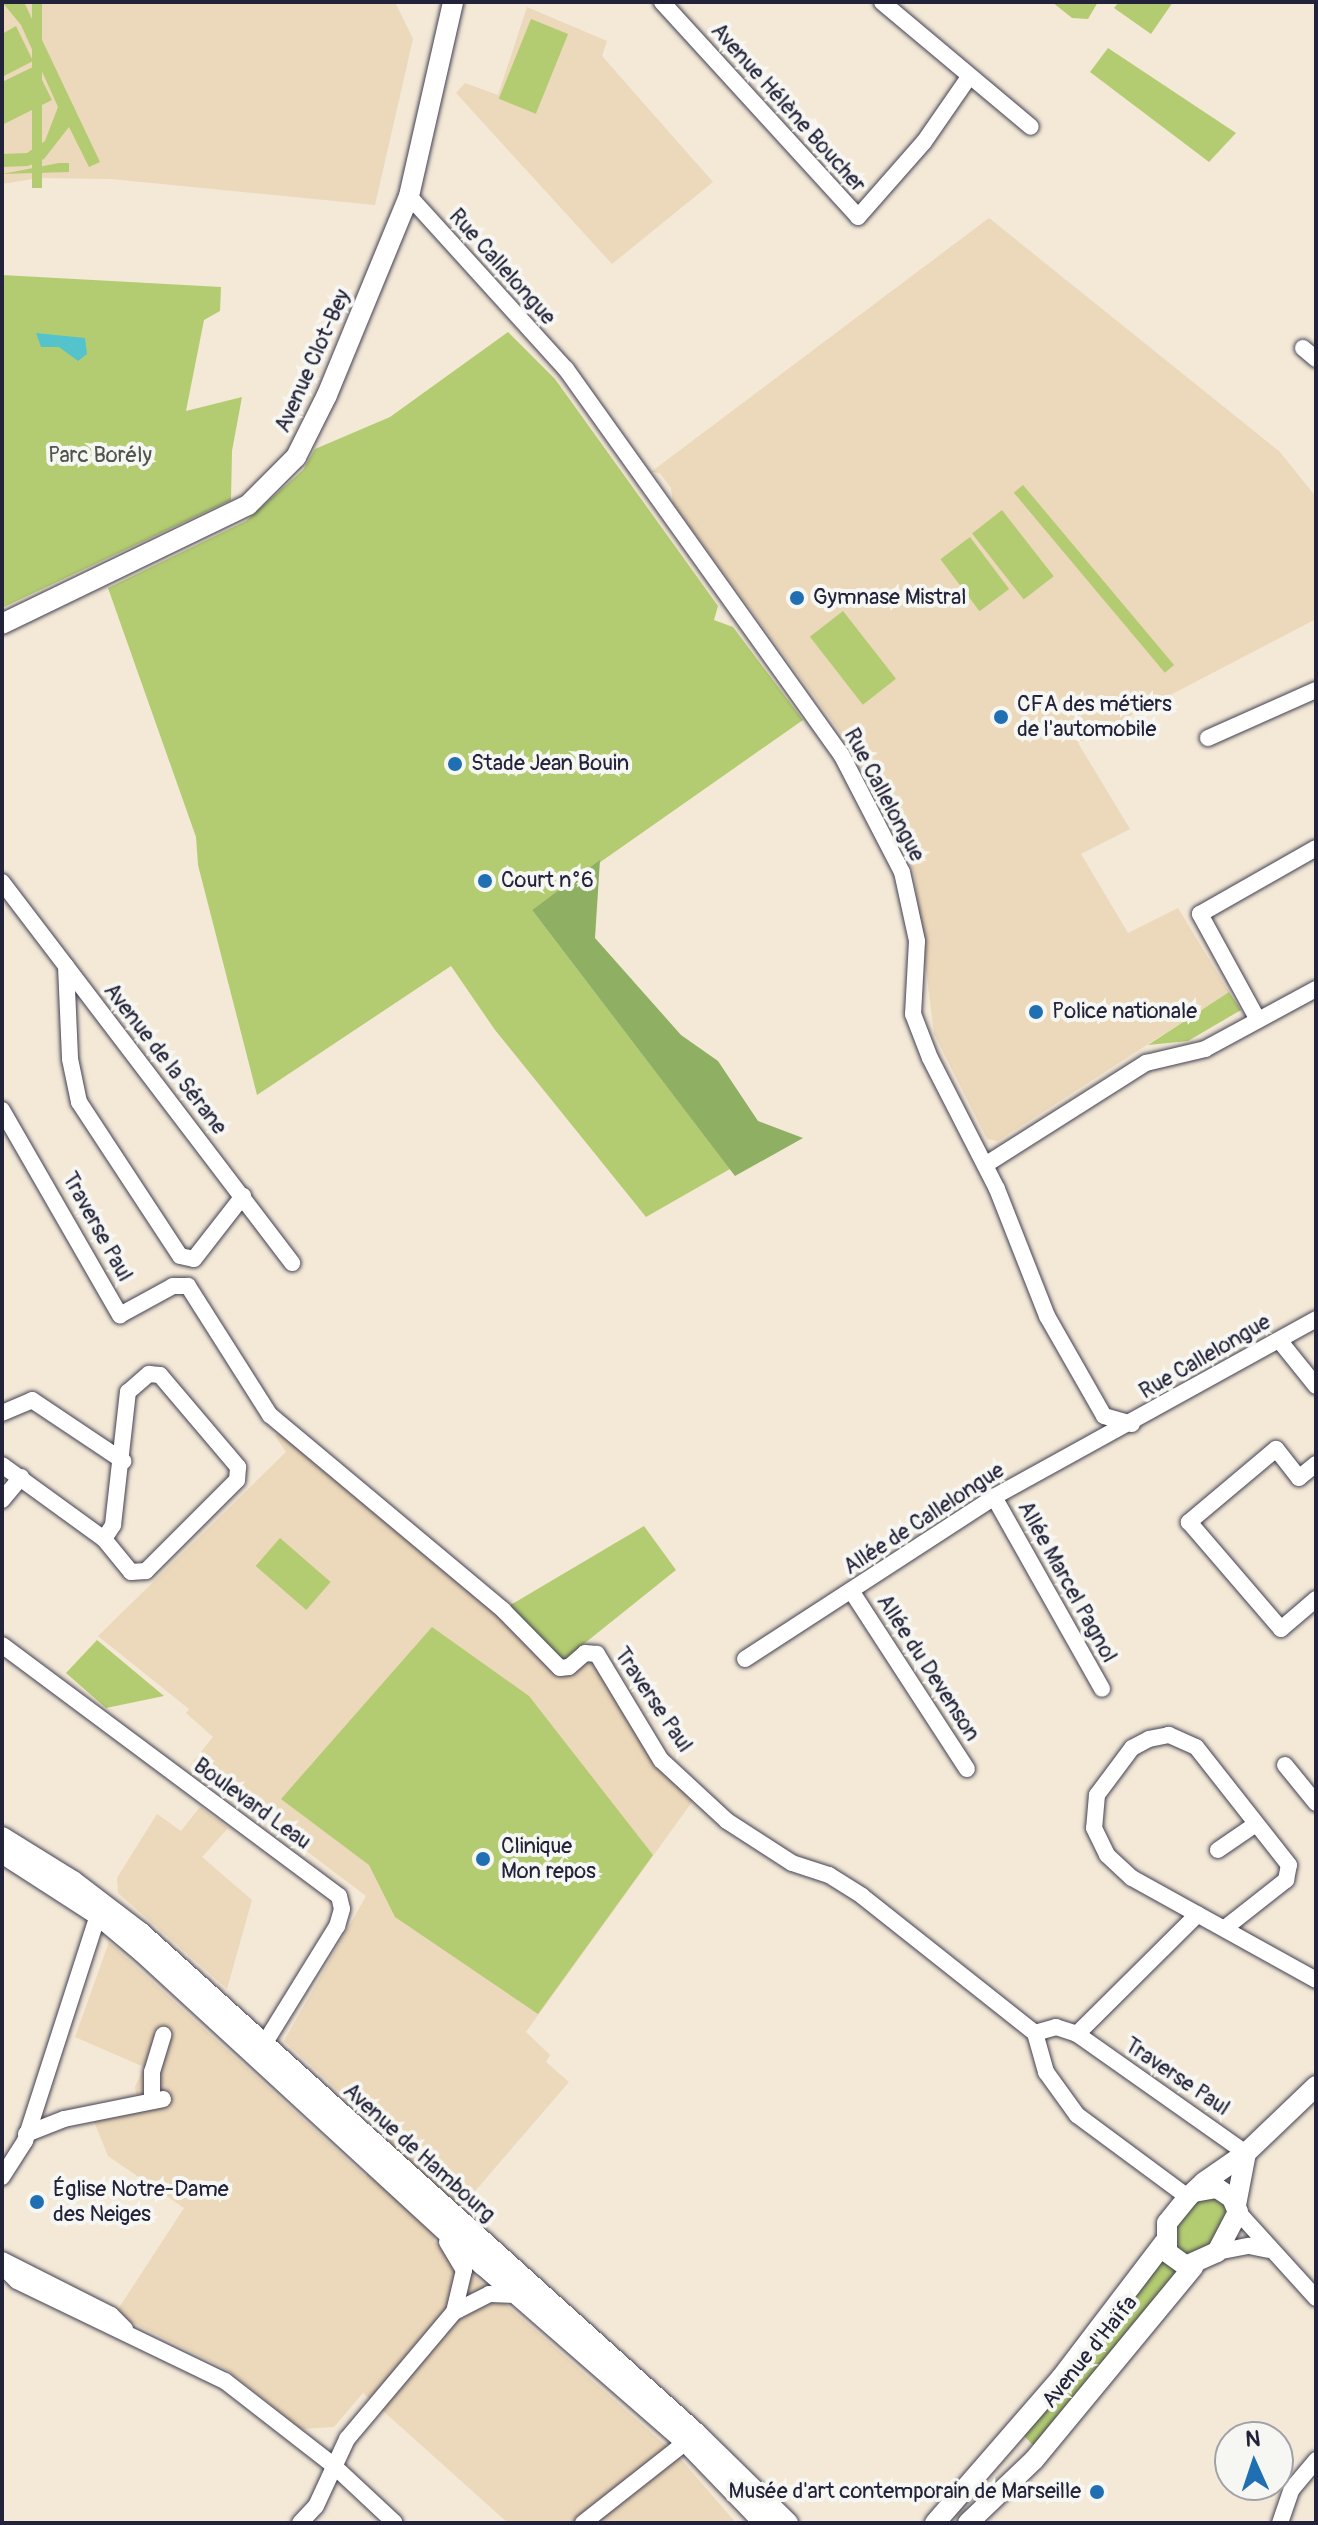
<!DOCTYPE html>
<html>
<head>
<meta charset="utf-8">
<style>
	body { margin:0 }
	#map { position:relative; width:1318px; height:2525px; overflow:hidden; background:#f4e9d7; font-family:Pangolin,sans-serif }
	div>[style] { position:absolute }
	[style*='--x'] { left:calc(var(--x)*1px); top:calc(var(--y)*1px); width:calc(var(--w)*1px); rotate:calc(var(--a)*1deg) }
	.built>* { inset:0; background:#ecd8ba }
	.green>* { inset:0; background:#b4cc71; transform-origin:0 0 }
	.forest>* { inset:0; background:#8fb063 }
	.water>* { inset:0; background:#55c3cb }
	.roads { filter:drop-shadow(0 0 2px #424052) drop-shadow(0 0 2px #424052) }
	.minor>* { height:16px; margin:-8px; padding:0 8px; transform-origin:8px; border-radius:8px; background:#fff }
	.tertiary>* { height:20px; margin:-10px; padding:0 10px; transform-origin:10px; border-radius:10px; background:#fff }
	.dots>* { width:22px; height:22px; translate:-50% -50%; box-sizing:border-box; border:4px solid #f6f6f2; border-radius:50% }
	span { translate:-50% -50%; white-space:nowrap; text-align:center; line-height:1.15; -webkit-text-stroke:8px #f6f6f2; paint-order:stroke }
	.street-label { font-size:22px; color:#22223b }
	.park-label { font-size:22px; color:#4e554b }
	.poi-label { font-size:22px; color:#22223b }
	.left { translate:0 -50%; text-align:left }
	.right { translate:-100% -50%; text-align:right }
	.frame { position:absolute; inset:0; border:4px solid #22223b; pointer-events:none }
	.north { position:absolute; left:1214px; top:2421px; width:80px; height:80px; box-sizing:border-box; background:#f6f6f2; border:2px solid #a1a1a9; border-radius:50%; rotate:357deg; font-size:22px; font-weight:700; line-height:32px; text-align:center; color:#22223b }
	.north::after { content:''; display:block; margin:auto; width:28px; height:36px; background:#1f6fb2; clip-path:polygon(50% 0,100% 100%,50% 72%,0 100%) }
</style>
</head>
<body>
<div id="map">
	<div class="built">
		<div style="clip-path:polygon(2px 2px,395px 2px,413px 39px,375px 205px,111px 179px,38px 178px,2px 184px)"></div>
		<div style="clip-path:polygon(527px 7px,607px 41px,602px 56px,713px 182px,612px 264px,456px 93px,465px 83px,498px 95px)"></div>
		<div style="clip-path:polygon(989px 218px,1280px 452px,1316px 497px,1316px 619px,1078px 743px,1130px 829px,1081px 854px,1128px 933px,1178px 908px,1229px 992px,998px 1141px,987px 1139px,934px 1034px,914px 872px,896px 832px,846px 740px,673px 503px,671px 488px,660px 473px,651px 472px)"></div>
		<div style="clip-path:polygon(285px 1429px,485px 1599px,559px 1670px,590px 1655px,697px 1795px,526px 2032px,550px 2055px,546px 2062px,569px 2082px,433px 2240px,680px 2458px,736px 2523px,508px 2523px,363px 2393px,334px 2427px,301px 2429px,228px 2370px,115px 2314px,184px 2208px,108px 2156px,93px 2119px,138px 2108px,135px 2087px,144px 2067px,75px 2037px,109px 1942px,366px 2177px,384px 2133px,284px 2041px,366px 1896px,191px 1764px,213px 1737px,186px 1713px,189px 1709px,98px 1636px,286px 1452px,275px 1436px)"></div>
		<div style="clip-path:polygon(200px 1807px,228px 1828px,202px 1857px,252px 1900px,227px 1989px,118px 1893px,117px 1878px,157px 1814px,181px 1831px)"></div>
	</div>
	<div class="green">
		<div style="clip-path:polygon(2px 2px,24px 2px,100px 162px,89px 167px,69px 127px,44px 159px,28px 166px,2px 167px,2px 154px,27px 153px,45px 141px,58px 107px,21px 25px)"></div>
		<div style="left:32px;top:2px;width:10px;height:186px"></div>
		<div style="clip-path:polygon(1052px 2px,1098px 2px,1088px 19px,1072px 18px)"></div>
		<div style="clip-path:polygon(1119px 2px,1173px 2px,1151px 34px,1114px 8px)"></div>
		<div style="left:531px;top:19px;width:40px;height:86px;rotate:22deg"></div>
		<div style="clip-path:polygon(16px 26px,33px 61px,2px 77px,2px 34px)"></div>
		<div style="clip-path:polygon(1108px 48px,1236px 133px,1209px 162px,1090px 72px)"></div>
		<div style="clip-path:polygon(35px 66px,52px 100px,2px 125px,2px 82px)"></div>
		<div style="clip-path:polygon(59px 163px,69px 163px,69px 172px,2px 174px)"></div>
		<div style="clip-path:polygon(2px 275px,221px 287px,220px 311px,204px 320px,186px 411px,242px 397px,232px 451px,231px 500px,2px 608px)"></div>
		<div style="clip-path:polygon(508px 332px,555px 379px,718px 606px,714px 620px,733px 627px,803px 720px,532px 910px,730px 1169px,646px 1217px,495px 1030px,451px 966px,257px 1095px,198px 865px,196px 837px,108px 588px,246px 521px,303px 470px,315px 449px,390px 417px)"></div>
		<div style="left:1023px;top:485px;width:235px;height:12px;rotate:50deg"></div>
		<div style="left:1002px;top:510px;width:84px;height:38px;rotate:52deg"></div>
		<div style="left:970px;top:537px;width:65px;height:37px;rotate:53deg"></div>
		<div style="left:843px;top:611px;width:86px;height:42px;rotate:52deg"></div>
		<div style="clip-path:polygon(1229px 992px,1241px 1010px,1188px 1041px,1148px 1045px)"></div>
		<div style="clip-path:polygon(644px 1526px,676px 1570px,560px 1663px,507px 1607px)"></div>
		<div style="left:280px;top:1538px;width:67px;height:37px;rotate:41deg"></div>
		<div style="clip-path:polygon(432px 1627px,529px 1696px,653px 1855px,538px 2014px,395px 1917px,369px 1865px,281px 1799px)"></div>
		<div style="clip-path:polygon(97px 1640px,164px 1696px,106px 1708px,66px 1673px)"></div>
		<div style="clip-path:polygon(1210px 2195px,1227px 2205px,1228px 2227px,1195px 2259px,1177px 2253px,1172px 2233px,1199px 2199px)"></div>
		<div style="clip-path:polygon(1165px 2259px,1177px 2270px,1175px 2275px,1036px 2448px,1021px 2433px,1159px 2260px)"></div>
	</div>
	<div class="forest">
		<div style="clip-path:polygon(600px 860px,595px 938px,681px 1035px,718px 1061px,758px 1121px,803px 1138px,735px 1176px,532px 910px)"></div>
	</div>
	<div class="water">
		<div style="clip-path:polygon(36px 333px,85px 338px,87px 354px,78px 361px,59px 347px,41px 347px)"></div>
	</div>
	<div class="roads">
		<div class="minor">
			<div style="--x:662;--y:2;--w:291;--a:47.6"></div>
			<div style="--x:858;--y:217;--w:100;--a:-48.7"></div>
			<div style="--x:924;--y:142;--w:79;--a:-55.3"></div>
			<div style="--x:882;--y:2;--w:194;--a:40"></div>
			<div style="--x:409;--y:196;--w:234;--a:47.8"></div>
			<div style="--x:566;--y:369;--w:473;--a:54.5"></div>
			<div style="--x:841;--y:754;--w:133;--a:62.7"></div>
			<div style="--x:902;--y:872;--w:71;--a:77.7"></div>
			<div style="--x:917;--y:941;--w:73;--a:93.1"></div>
			<div style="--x:913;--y:1014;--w:47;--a:68.9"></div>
			<div style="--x:930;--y:1058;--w:147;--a:62.9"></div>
			<div style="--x:997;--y:1189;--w:136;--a:68.5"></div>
			<div style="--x:1047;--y:1316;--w:115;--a:60.3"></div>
			<div style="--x:1104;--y:1416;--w:29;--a:16"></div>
			<div style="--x:1303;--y:348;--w:17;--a:40"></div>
			<div style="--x:1208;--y:738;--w:118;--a:-24"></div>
			<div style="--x:2;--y:882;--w:479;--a:52.7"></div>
			<div style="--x:66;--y:966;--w:93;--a:87.5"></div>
			<div style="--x:70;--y:1059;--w:44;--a:78.2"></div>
			<div style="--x:79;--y:1102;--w:184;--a:56.7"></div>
			<div style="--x:180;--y:1256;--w:14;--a:12"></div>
			<div style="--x:194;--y:1259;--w:80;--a:-52.1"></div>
			<div style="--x:1258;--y:1020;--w:121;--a:-118.7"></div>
			<div style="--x:1200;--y:914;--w:133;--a:-29.6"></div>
			<div style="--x:2;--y:1110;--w:237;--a:60.1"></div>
			<div style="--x:120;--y:1315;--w:60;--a:-28.7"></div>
			<div style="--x:173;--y:1286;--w:15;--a:0"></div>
			<div style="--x:188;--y:1286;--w:153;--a:57.6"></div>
			<div style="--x:270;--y:1415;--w:304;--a:39.9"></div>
			<div style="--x:503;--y:1610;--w:81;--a:45.5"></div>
			<div style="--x:560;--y:1668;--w:9;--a:-6"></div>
			<div style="--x:569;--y:1667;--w:21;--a:-41"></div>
			<div style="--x:585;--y:1653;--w:12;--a:5"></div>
			<div style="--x:597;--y:1654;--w:124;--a:58.9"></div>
			<div style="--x:661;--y:1760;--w:90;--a:42.7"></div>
			<div style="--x:727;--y:1821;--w:77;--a:32.9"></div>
			<div style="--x:792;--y:1863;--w:39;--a:18"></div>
			<div style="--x:829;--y:1875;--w:39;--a:32"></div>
			<div style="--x:862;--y:1896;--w:221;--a:38.4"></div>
			<div style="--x:985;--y:1165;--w:191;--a:-32.4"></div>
			<div style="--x:1146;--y:1063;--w:61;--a:-13.3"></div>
			<div style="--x:1205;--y:1049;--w:126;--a:-28.4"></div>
			<div style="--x:1279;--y:1340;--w:59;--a:51.2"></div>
			<div style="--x:2;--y:1413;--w:33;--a:-23"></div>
			<div style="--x:32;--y:1400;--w:110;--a:33.8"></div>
			<div style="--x:1316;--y:1464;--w:22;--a:141"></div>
			<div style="--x:1299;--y:1478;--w:37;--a:-128"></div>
			<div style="--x:1276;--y:1449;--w:114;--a:140"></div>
			<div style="--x:1189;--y:1522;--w:141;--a:49.3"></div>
			<div style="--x:1281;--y:1629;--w:46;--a:-40.6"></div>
			<div style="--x:2;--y:1465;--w:126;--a:36"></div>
			<div style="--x:104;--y:1539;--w:17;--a:-57"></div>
			<div style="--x:113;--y:1525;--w:134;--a:-83.6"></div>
			<div style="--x:128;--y:1392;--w:28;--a:-41"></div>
			<div style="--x:149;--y:1374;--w:11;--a:5"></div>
			<div style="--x:160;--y:1375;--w:121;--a:49.7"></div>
			<div style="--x:238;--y:1467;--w:13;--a:94"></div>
			<div style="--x:237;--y:1480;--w:129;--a:135"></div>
			<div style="--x:146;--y:1571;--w:15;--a:176"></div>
			<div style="--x:131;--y:1572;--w:43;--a:-129.3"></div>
			<div style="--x:994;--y:1497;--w:220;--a:60.6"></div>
			<div style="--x:2;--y:1500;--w:30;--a:-50"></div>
			<div style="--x:852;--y:1592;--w:211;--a:57"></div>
			<div style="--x:2;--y:1645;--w:420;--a:36.7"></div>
			<div style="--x:339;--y:1896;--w:13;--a:77"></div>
			<div style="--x:342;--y:1909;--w:18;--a:106"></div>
			<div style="--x:337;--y:1926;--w:139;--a:121.7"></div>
			<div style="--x:745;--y:1659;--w:297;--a:-33"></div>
			<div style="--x:994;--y:1497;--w:368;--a:-28.9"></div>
			<div style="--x:1285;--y:1765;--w:49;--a:50.8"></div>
			<div style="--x:1218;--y:1850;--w:46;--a:-34.4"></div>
			<div style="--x:1225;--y:1928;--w:78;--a:-38.2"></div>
			<div style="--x:1286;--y:1880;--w:15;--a:-79"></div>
			<div style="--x:1289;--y:1865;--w:150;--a:-128.2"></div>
			<div style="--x:1196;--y:1747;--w:30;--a:-156"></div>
			<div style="--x:1169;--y:1735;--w:20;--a:169"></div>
			<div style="--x:1149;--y:1739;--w:19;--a:152"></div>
			<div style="--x:1132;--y:1748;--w:59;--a:126.7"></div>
			<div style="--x:1097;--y:1795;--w:33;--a:95"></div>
			<div style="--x:1094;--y:1828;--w:30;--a:64"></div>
			<div style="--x:1107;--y:1855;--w:34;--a:43"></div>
			<div style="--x:1132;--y:1878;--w:210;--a:29"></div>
			<div style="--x:1035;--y:2033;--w:22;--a:-16"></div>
			<div style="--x:1056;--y:2027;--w:22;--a:18"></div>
			<div style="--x:1077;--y:2034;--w:207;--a:35.2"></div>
			<div style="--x:1035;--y:2033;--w:41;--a:74.2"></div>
			<div style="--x:1046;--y:2072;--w:53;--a:54.2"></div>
			<div style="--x:1077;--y:2115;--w:138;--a:36.5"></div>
			<div style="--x:1077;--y:2034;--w:170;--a:-44.8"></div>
			<div style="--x:152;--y:2101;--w:29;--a:-90"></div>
			<div style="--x:152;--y:2072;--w:39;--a:-73"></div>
			<div style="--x:26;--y:2134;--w:41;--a:-21.5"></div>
			<div style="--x:64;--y:2119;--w:101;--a:-11.4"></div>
			<div style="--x:2;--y:2177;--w:43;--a:-57.4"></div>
			<div style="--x:25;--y:2141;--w:237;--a:-72.1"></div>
			<div style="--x:1238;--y:2212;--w:116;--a:47.8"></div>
			<div style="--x:447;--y:2242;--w:33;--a:59"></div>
			<div style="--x:464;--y:2270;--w:43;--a:103.4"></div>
			<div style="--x:1217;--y:2252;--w:33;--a:-11"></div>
			<div style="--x:1249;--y:2246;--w:20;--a:11"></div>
			<div style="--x:2;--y:2260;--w:122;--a:26.8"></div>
			<div style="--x:111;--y:2315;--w:20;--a:45"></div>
			<div style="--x:2;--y:2266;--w:21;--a:45"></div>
			<div style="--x:17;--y:2281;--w:231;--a:25.7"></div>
			<div style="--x:225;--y:2381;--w:138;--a:37.9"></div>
			<div style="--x:334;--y:2466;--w:83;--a:43.1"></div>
			<div style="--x:300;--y:2523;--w:23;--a:-47"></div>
			<div style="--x:316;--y:2506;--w:74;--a:-65.2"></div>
			<div style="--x:347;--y:2439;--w:166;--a:-49.9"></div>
			<div style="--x:454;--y:2312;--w:39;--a:-27"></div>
			<div style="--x:489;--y:2294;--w:28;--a:2"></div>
			<div style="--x:583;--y:2523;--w:131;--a:-38.2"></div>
			<div style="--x:1280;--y:2523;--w:36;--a:-71"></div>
			<div style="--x:1292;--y:2489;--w:38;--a:-50"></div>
		</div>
		<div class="tertiary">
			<div style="--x:2;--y:624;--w:273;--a:-25.8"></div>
			<div style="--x:248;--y:505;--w:68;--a:-45"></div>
			<div style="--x:296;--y:457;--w:69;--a:-63.4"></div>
			<div style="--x:327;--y:395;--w:215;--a:-67.6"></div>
			<div style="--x:409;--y:196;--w:199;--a:-77.2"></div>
			<div style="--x:2;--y:1837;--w:84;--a:31.8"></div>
			<div style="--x:73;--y:1881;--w:84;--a:37.3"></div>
			<div style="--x:140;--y:1932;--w:748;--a:42.02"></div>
			<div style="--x:696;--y:2433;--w:129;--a:44.4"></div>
			<div style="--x:2;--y:1853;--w:114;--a:32.9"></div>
			<div style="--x:98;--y:1915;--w:57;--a:40.1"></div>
			<div style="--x:142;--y:1952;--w:464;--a:42.6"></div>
			<div style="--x:484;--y:2266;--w:268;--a:41.1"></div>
			<div style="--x:686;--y:2442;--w:112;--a:46.1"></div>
			<div style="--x:1194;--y:2192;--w:23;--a:-10"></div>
			<div style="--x:1217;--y:2188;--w:18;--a:34"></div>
			<div style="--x:1232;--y:2198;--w:15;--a:67"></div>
			<div style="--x:1238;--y:2212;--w:45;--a:117.7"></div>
			<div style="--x:1217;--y:2252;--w:34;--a:156"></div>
			<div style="--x:1186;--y:2266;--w:24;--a:-144"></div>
			<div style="--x:1167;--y:2252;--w:29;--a:-90"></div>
			<div style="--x:1167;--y:2223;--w:33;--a:-51"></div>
			<div style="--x:1188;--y:2197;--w:22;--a:-43"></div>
			<div style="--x:1204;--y:2182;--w:51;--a:-34.6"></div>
			<div style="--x:1246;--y:2153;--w:97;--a:-43.7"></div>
			<div style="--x:1236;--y:2205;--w:53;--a:-79.1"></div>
			<div style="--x:935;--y:2523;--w:192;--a:-49"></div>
			<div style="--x:1061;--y:2378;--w:170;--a:-52.7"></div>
			<div style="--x:968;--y:2523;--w:91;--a:-43.7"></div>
			<div style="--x:1034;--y:2460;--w:251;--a:-50.5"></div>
		</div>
	</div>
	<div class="dots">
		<div style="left:797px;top:598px;background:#1f6fb2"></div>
		<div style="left:1001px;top:717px;background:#1f6fb2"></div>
		<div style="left:455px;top:764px;background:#1f6fb2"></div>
		<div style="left:485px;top:881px;background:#1f6fb2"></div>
		<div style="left:1036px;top:1012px;background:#1f6fb2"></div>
		<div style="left:483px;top:1859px;background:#1f6fb2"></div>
		<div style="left:37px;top:2202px;background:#1f6fb2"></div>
		<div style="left:1097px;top:2492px;background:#1f6fb2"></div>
	</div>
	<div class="street-label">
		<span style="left:788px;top:108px;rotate:48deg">Avenue Hélène Boucher</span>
		<span style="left:502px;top:267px;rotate:48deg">Rue Callelongue</span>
		<span style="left:313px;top:361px;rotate:-66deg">Avenue Clot-Bey</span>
		<span style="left:884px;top:795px;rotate:62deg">Rue Callelongue</span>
		<span style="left:165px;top:1059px;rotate:52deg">Avenue de la Sérane</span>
		<span style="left:97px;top:1227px;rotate:61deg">Traverse Paul</span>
		<span style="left:1205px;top:1357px;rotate:-30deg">Rue Callelongue</span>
		<span style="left:924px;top:1519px;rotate:-33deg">Allée de Callelongue</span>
		<span style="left:1067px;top:1582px;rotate:61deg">Allée Marcel Pagnol</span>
		<span style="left:928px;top:1668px;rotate:57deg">Allée du Devenson</span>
		<span style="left:653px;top:1700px;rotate:56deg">Traverse Paul</span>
		<span style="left:252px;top:1804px;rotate:36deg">Boulevard Leau</span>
		<span style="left:1177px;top:2077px;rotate:34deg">Traverse Paul</span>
		<span style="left:419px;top:2153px;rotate:42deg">Avenue de Hambourg</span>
		<span style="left:1090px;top:2352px;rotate:-51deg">Avenue d'Haïfa</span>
	</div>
	<div class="park-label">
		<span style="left:100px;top:456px">Parc Borély</span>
	</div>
	<div class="poi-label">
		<span class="left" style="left:813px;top:598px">Gymnase Mistral</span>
		<span class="left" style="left:1017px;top:717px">CFA des métiers<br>de l'automobile</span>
		<span class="left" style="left:471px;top:764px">Stade Jean Bouin</span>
		<span class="left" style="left:501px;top:881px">Court n°6</span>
		<span class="left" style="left:1052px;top:1012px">Police nationale</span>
		<span class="left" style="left:501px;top:1859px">Clinique<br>Mon repos</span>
		<span class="left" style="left:53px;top:2202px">Église Notre-Dame<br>des Neiges</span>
		<span class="right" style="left:1081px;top:2492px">Musée d'art contemporain de Marseille</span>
	</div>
	<div class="frame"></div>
	<div class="north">N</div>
</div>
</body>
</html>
